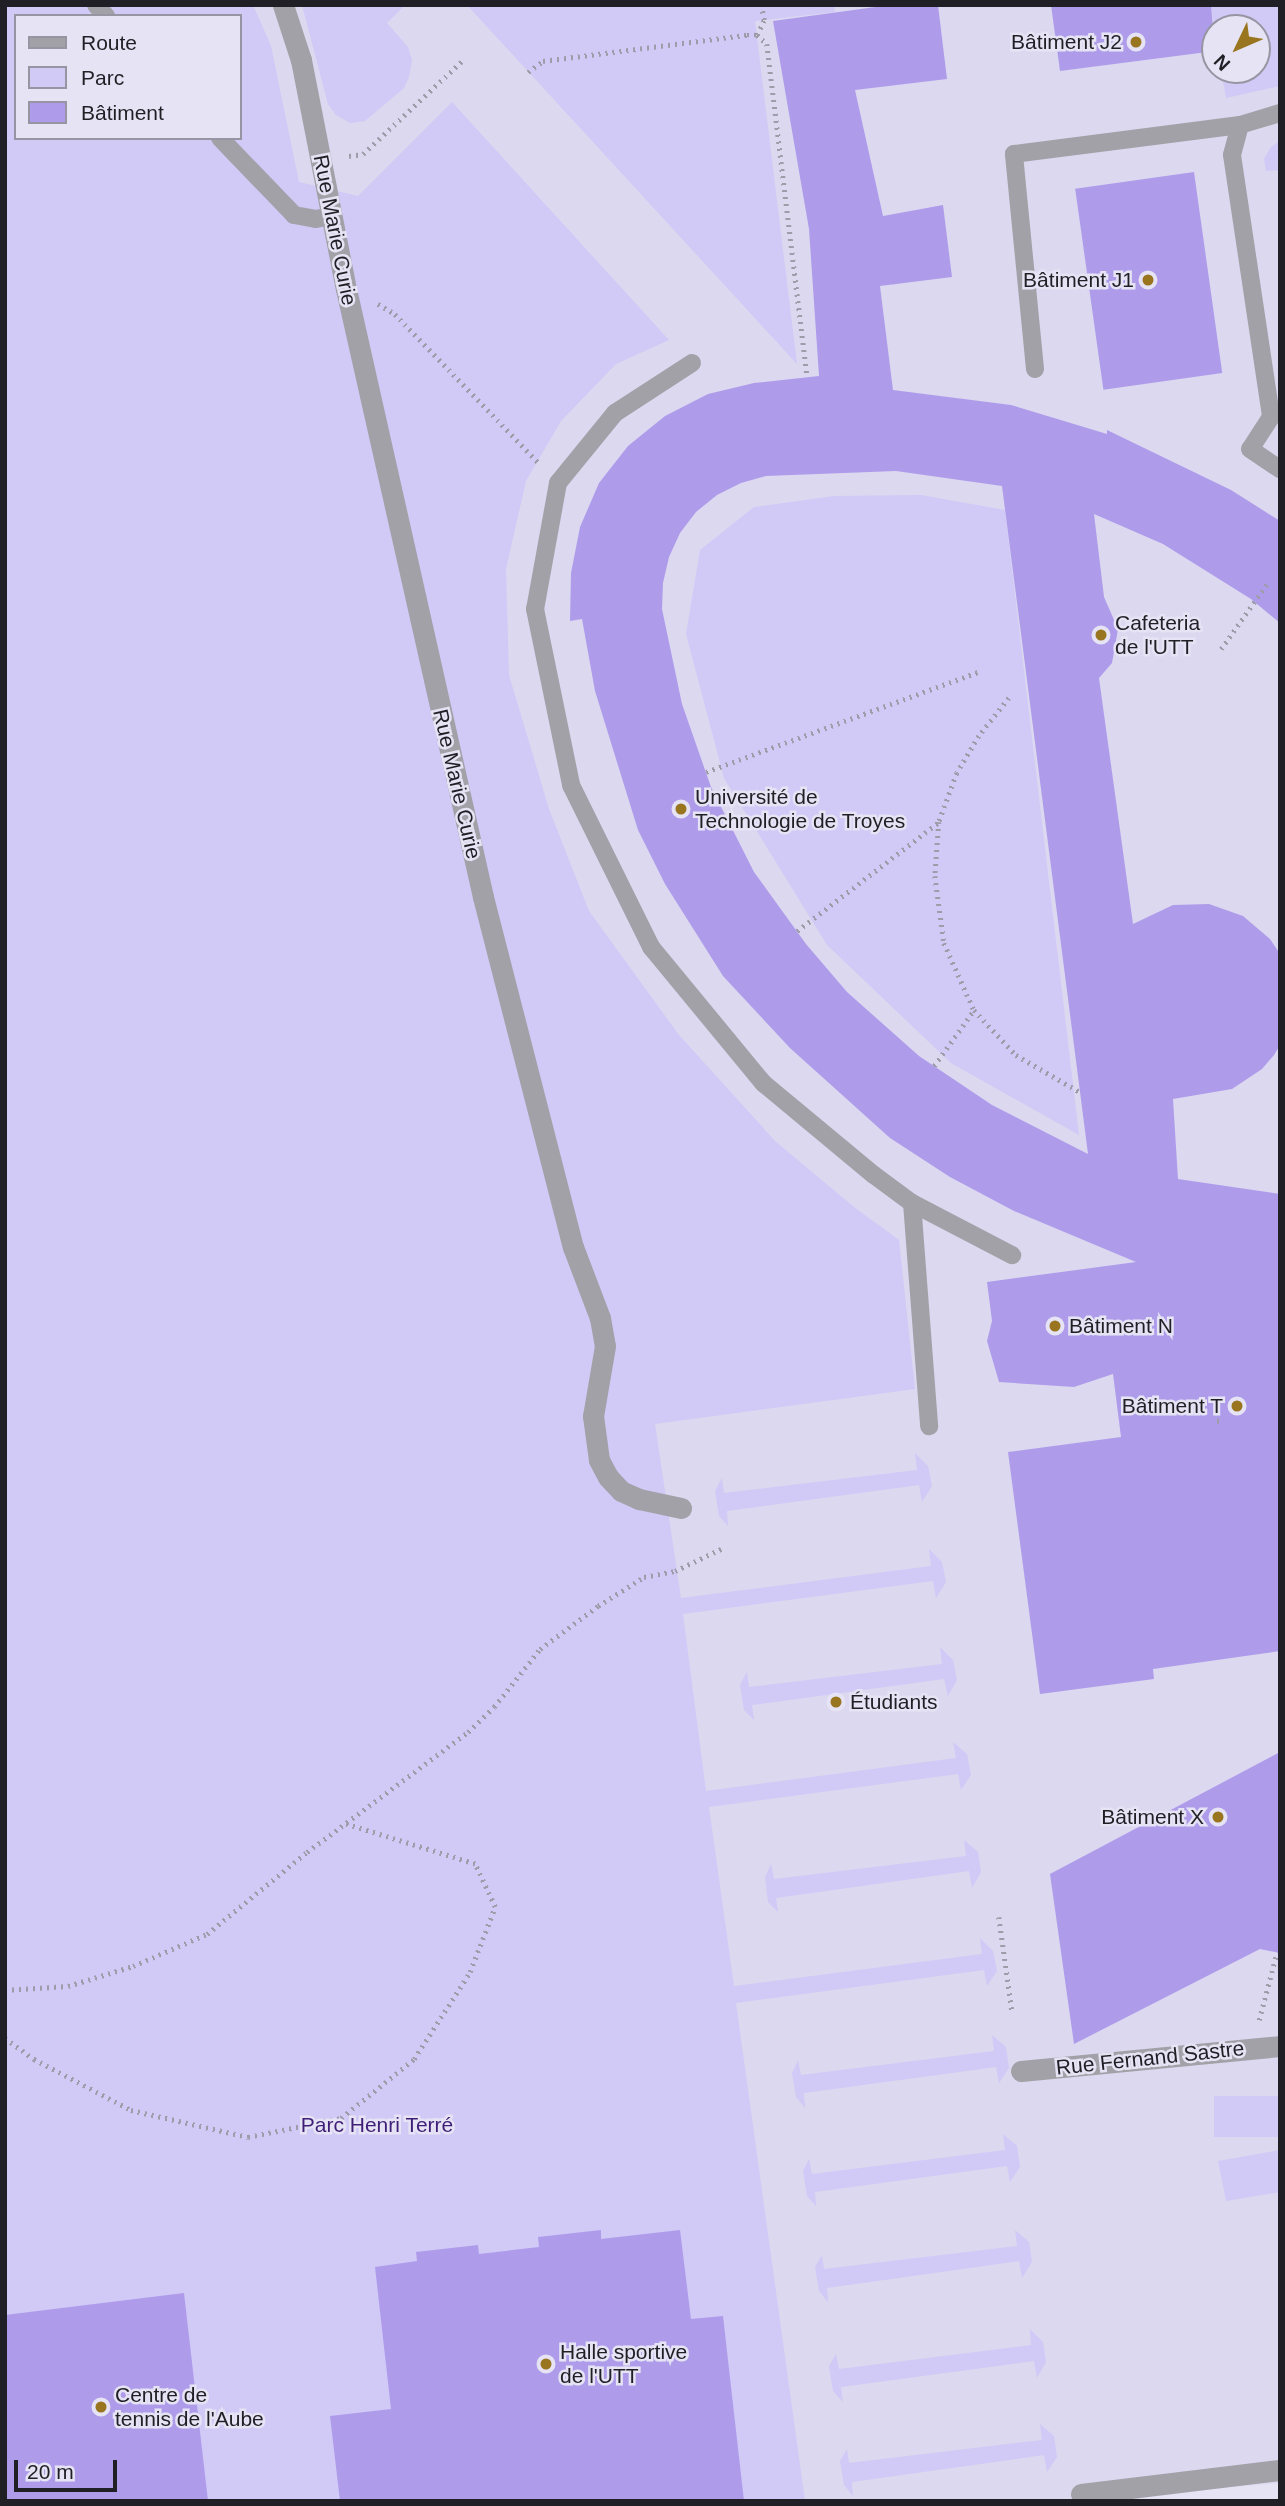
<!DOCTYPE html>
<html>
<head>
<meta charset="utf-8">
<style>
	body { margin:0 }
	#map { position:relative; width:1285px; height:2506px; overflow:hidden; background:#e6e3f4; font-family:Helvetica,sans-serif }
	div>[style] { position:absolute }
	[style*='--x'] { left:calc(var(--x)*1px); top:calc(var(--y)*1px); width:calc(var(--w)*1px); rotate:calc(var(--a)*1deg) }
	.built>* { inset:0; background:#dcd8f0 }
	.green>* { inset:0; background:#d1c9f6; transform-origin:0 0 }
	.building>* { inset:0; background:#ae9ceb; transform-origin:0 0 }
	.path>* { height:4.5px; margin-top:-2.25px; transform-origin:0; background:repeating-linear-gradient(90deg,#9e9ca9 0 2px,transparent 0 7px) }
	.lane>* { height:18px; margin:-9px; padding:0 9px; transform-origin:9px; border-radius:9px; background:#a2a1a8 }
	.street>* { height:21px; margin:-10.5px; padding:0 10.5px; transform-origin:10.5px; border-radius:10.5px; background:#a2a1a8 }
	.dots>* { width:19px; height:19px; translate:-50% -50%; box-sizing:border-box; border:4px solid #e6e3f4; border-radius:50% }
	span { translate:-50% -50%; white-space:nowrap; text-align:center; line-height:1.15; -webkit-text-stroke:5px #e6e3f4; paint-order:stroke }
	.poi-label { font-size:21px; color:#201f25 }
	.right { translate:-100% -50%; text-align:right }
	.left { translate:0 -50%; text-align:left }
	.street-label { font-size:21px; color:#201f25 }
	.park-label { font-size:21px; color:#3f1e78 }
	.frame { position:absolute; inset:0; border:7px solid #201f25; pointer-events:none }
	.legend { position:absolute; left:14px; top:14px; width:228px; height:126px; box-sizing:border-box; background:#e6e3f4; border:2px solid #9795a1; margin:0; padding:9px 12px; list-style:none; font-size:21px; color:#201f25 }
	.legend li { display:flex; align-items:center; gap:14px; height:35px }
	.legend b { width:35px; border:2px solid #9795a1 }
	.north { position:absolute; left:1201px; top:14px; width:70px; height:70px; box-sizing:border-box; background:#e6e3f4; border:2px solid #9795a1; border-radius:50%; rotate:226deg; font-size:19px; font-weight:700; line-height:28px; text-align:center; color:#201f25 }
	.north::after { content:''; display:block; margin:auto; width:24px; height:32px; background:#997520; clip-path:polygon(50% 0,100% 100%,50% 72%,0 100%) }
	.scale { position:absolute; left:14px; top:2460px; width:103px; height:32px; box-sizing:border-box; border:4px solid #201f25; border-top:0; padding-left:9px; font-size:21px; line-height:24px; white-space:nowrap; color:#201f25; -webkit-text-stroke:5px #e6e3f4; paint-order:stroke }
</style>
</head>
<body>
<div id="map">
	<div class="built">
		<div style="clip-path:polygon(evenodd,228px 5px,1280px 5px,1280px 2483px,1055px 2501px,773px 2501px,240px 16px,228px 5px,1215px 28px,1257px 28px,1257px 70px,1215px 70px,1215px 28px)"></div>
	</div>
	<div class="green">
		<div style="clip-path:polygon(evenodd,5px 5px,253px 5px,271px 46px,299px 182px,358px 196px,452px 102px,669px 340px,616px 364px,561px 421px,526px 481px,506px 569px,509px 675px,549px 809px,589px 911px,679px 1035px,775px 1141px,854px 1207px,899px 1240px,915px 1389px,655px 1424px,681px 1598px,931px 1566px,929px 1549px,942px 1562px,946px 1582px,936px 1598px,933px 1581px,683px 1614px,706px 1791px,956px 1758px,953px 1742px,967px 1754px,971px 1775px,961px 1790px,958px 1774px,709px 1807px,734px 1986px,982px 1954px,980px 1938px,993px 1951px,997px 1971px,987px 1986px,984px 1970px,736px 2003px,805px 2501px,5px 2501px,5px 5px,16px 16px,240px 16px,240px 138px,16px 138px,16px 16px)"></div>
		<div style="clip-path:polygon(302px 5px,405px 5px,387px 23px,408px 47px,412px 60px,409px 77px,404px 88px,365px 121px,350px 123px,336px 115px,328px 104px)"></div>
		<div style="clip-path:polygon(467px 5px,834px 5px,835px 12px,755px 21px,797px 364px)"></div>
		<div style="clip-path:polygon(1211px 5px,1280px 5px,1280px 86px,1226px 98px,1221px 70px,1257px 70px,1257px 28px,1215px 28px,1215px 33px)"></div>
		<div style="clip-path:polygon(1280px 141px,1280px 170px,1266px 171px,1264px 159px,1271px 147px)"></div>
		<div style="clip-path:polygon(921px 495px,1005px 510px,1079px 1135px,951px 1063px,827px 945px,724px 778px,686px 634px,700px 550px,754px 507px,834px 496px)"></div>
		<div style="clip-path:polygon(915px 1453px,928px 1466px,932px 1486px,922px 1502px,919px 1485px,727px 1511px,728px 1526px,719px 1516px,715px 1491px,722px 1478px,724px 1493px,917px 1470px)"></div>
		<div style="clip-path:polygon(940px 1647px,953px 1660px,957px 1680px,948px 1696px,944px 1679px,752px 1705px,754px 1720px,744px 1710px,740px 1685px,747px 1672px,749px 1687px,942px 1664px)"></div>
		<div style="clip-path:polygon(964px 1840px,978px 1852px,981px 1872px,972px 1888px,969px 1871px,776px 1898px,778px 1912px,768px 1902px,765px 1877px,771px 1864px,774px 1879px,966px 1856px)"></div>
		<div style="clip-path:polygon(992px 2035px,1006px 2047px,1009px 2068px,999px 2083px,996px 2067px,804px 2093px,805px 2108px,796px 2097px,792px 2073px,798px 2060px,801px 2075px,994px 2051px)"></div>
		<div style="left:1280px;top:2096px;width:41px;height:66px;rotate:90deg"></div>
		<div style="clip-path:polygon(1003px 2134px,1017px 2146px,1020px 2167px,1010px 2182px,1007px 2166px,815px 2192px,816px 2206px,807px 2196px,803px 2171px,809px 2159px,812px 2174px,1005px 2150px)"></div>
		<div style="clip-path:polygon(1280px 2150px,1280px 2192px,1226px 2201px,1218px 2161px)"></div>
		<div style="clip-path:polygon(1015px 2230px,1029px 2242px,1032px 2262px,1022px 2278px,1019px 2261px,827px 2288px,828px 2302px,819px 2291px,815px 2267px,822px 2255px,824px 2269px,1017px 2246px)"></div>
		<div style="clip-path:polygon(1030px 2329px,1043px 2342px,1046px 2362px,1037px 2378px,1034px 2361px,841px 2387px,843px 2402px,833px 2391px,829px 2366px,836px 2354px,839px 2369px,1031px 2345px)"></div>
		<div style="clip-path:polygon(1040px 2424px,1054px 2436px,1057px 2457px,1047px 2472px,1044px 2455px,852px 2482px,853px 2496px,844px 2485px,840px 2461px,847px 2449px,849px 2463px,1042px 2440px)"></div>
	</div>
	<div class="building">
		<div style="clip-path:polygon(evenodd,890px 5px,938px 5px,947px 79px,855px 90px,883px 216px,943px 205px,952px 277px,880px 286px,893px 390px,1011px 405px,1107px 434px,1107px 430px,1231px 490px,1280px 521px,1280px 623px,1251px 599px,1163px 544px,1094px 514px,1104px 597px,1118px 629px,1112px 663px,1099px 678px,1133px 924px,1173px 905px,1209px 904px,1243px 916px,1270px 939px,1280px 954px,1280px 1045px,1274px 1055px,1262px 1069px,1232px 1089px,1173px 1099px,1178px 1179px,1280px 1194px,1280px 1651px,1153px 1669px,1154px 1679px,1040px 1694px,1008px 1452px,1121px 1437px,1113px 1374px,1074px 1387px,999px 1382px,987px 1341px,992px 1321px,987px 1282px,1136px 1262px,1014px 1211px,950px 1177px,890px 1138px,790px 1048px,723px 976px,665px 884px,638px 830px,595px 691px,582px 619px,570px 621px,571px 573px,580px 527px,599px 483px,628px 446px,665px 416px,708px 394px,754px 383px,819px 376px,809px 229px,773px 21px,890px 5px,896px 471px,1002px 486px,1088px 1154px,992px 1105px,919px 1056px,847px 992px,806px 944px,754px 872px,711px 787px,682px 704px,662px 609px,663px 583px,669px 557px,680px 533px,696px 512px,717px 495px,741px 483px,766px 476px,896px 471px)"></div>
		<div style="clip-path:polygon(1051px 5px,1211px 5px,1215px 51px,1060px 71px)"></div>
		<div style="left:1194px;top:172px;width:203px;height:120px;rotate:82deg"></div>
		<div style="clip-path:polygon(1280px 1752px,1280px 1953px,1260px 1949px,1074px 2044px,1050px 1874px)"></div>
		<div style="clip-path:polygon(601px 2230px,601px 2239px,680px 2230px,691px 2319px,723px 2316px,744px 2501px,340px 2501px,330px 2416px,391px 2409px,375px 2267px,417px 2261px,416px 2252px,478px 2245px,479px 2254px,539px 2247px,538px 2237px)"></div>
		<div style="clip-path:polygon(184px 2293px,208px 2501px,5px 2501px,5px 2315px)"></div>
	</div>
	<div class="path">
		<div style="--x:757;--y:35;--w:17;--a:-65"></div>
		<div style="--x:764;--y:20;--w:15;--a:-101"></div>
		<div style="--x:528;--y:72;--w:19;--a:-36"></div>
		<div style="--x:543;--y:61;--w:206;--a:-7.3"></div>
		<div style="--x:747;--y:35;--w:10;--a:0"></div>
		<div style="--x:757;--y:35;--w:13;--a:42"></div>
		<div style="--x:767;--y:44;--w:334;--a:83.1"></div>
		<div style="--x:349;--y:156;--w:14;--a:-8"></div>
		<div style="--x:363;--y:154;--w:139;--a:-43.2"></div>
		<div style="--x:378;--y:304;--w:20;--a:30"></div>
		<div style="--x:395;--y:314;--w:210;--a:46"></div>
		<div style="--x:1221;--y:649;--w:83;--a:-54.8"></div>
		<div style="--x:1009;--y:698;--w:48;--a:128.3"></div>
		<div style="--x:979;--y:736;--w:43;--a:120.7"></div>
		<div style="--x:957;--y:773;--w:52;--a:110.2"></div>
		<div style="--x:939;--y:822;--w:54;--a:94.2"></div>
		<div style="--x:935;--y:876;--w:68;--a:82.3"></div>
		<div style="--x:944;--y:943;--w:73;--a:65.9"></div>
		<div style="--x:974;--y:1010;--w:62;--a:47"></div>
		<div style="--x:1016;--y:1055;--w:74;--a:30"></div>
		<div style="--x:706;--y:772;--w:293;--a:-20.2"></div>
		<div style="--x:797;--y:931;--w:178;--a:-37.5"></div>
		<div style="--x:934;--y:1066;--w:69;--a:-54.5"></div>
		<div style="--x:1217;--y:1421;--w:6;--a:-9"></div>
		<div style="--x:999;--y:1917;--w:95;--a:82.1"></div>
		<div style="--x:5;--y:1990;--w:63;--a:-3.6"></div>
		<div style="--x:68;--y:1986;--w:68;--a:-17.1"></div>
		<div style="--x:133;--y:1966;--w:81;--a:-23.4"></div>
		<div style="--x:207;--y:1934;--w:129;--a:-39.4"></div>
		<div style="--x:307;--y:1852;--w:201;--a:-36.7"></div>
		<div style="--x:468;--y:1732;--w:36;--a:-44"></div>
		<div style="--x:494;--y:1707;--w:74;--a:-51.6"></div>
		<div style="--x:540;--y:1649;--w:72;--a:-36.6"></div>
		<div style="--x:598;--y:1606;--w:54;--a:-32.2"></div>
		<div style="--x:644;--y:1577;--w:32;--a:-11"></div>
		<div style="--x:675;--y:1571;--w:53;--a:-25.6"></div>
		<div style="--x:1259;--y:2020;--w:70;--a:-75.2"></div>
		<div style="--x:5;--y:2038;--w:36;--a:36"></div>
		<div style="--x:34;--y:2059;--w:110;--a:27.7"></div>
		<div style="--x:131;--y:2110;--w:120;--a:13"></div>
		<div style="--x:248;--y:2137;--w:95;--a:-11.5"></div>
		<div style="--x:341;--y:2118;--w:94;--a:-38.9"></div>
		<div style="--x:414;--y:2059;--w:103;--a:-57.2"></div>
		<div style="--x:470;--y:1972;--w:70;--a:-69"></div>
		<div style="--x:495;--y:1907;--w:47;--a:-114.9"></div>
		<div style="--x:475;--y:1864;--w:135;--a:-162.8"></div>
	</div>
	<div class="lane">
		<div style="--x:96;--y:5;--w:15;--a:48"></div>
		<div style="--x:1240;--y:125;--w:31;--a:105"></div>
		<div style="--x:1232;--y:155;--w:265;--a:81.5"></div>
		<div style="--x:1271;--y:417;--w:38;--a:123"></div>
		<div style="--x:1250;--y:449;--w:36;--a:34"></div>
		<div style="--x:220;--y:138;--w:107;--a:46.1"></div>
		<div style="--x:294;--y:215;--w:22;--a:10"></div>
		<div style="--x:316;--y:219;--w:16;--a:-11"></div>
		<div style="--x:692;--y:363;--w:92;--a:147"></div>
		<div style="--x:615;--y:413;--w:90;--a:129.2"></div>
		<div style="--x:558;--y:483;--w:128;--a:100.3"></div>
		<div style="--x:535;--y:609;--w:180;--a:78.4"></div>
		<div style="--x:571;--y:785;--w:181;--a:63.7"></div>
		<div style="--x:651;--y:947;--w:176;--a:50.5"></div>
		<div style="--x:763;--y:1083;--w:144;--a:39.7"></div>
		<div style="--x:874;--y:1175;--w:47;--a:36.4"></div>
		<div style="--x:912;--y:1203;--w:113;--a:27.5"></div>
		<div style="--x:1035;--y:369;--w:216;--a:-95.6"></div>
		<div style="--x:1014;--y:154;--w:228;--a:-7.3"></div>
		<div style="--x:1240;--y:125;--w:42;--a:-16.7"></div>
		<div style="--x:912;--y:1203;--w:224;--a:85.6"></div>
	</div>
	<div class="street">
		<div style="--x:283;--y:5;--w:58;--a:71.9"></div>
		<div style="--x:301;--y:60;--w:233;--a:78.9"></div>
		<div style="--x:346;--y:289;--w:623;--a:77.3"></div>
		<div style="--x:483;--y:897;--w:361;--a:75.6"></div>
		<div style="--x:573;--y:1247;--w:76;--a:69.2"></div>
		<div style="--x:600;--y:1318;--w:28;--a:80"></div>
		<div style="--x:605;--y:1346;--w:71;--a:99.7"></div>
		<div style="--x:593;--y:1416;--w:44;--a:82.2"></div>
		<div style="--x:599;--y:1460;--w:19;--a:62"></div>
		<div style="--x:608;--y:1477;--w:19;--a:47"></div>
		<div style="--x:621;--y:1491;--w:20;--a:24"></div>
		<div style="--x:639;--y:1499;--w:43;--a:12.1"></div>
		<div style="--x:1021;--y:2071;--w:260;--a:-5.5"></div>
		<div style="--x:1081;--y:2494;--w:200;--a:-6.9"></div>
	</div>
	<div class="dots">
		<div style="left:1136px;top:42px;background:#997520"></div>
		<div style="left:1148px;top:280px;background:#997520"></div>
		<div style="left:1101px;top:635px;background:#997520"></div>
		<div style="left:681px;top:809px;background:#997520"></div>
		<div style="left:1055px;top:1326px;background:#997520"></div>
		<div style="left:1237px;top:1406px;background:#997520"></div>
		<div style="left:836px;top:1702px;background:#997520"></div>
		<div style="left:1218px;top:1817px;background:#997520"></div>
		<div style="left:546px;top:2364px;background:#997520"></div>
		<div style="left:101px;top:2407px;background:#997520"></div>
	</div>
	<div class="poi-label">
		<span class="right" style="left:1122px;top:42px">Bâtiment J2</span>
		<span class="right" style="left:1134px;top:280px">Bâtiment J1</span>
		<span class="left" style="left:1115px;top:635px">Cafeteria<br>de l'UTT</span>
		<span class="left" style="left:695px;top:809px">Université de<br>Technologie de Troyes</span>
		<span class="left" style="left:1069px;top:1326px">Bâtiment N</span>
		<span class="right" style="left:1223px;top:1406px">Bâtiment T</span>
		<span class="left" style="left:850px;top:1702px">Étudiants</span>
		<span class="right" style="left:1204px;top:1817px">Bâtiment X</span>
		<span class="left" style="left:560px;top:2364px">Halle sportive<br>de l'UTT</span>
		<span class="left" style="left:115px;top:2407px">Centre de<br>tennis de l'Aube</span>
	</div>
	<div class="street-label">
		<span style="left:335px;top:230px;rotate:79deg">Rue Marie Curie</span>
		<span style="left:457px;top:784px;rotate:77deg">Rue Marie Curie</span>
		<span style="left:1150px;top:2058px;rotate:-6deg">Rue Fernand Sastre</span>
	</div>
	<div class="park-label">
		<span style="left:377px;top:2125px">Parc Henri Terré</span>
	</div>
	<div class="frame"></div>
	<ul class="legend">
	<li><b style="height:9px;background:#a2a1a8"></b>Route</li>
	<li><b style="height:19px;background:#d1c9f6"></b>Parc</li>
	<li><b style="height:19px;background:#ae9ceb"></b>Bâtiment</li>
	</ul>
	<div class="north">N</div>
	<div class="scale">20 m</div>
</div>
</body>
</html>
